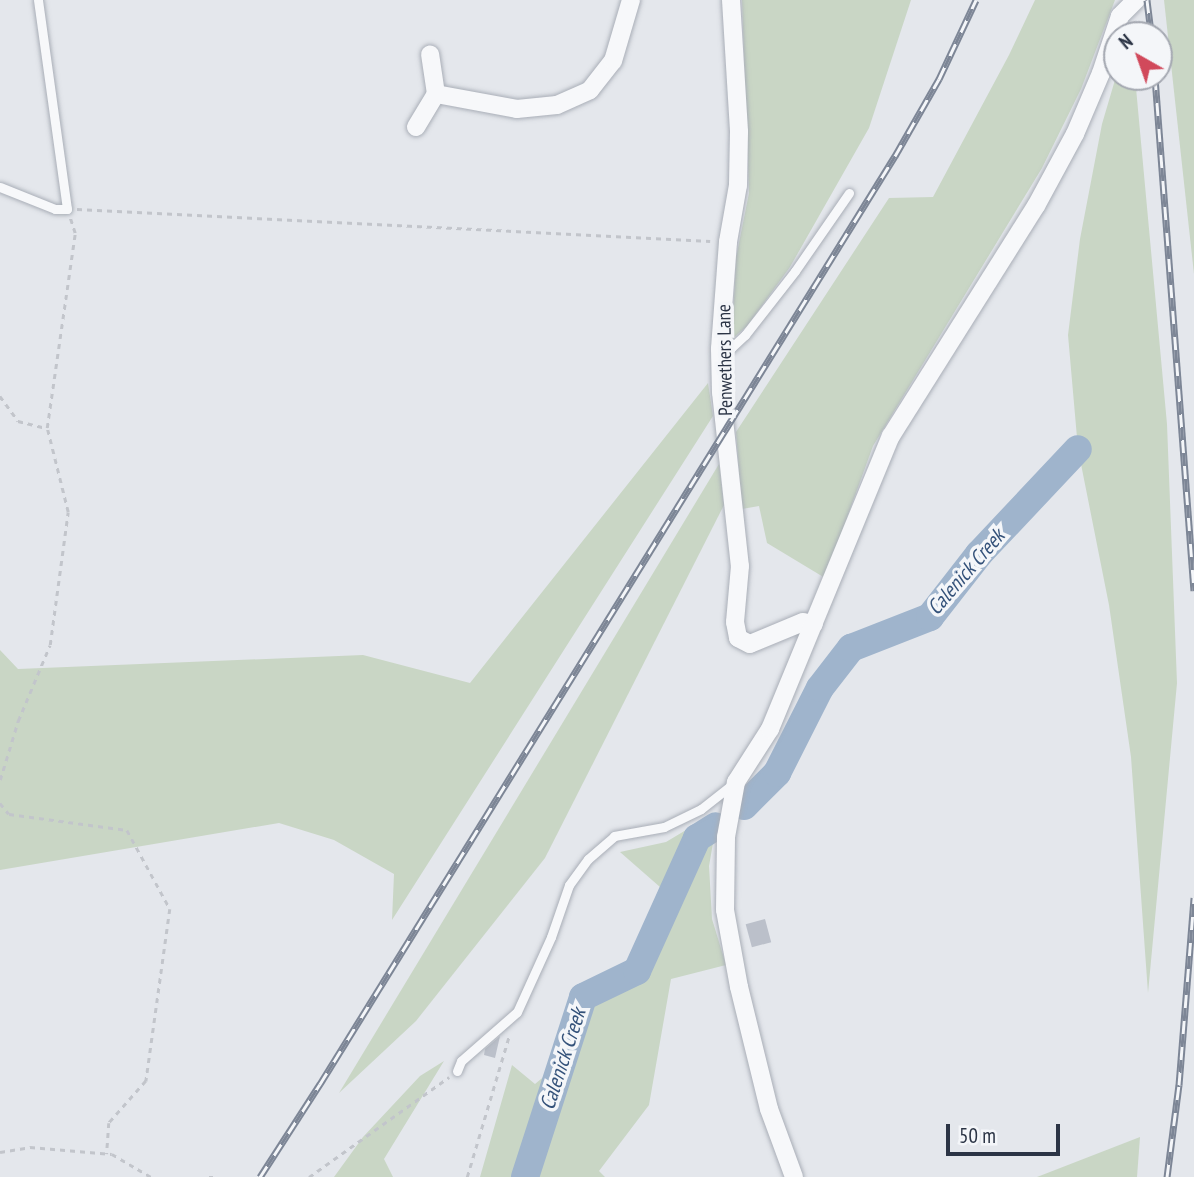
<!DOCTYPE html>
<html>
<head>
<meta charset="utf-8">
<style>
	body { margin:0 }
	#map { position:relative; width:1194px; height:1177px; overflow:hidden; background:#e4e7ec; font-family:"PT Sans Narrow",sans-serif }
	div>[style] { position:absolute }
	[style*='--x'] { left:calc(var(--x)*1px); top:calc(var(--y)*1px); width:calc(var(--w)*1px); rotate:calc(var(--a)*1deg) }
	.green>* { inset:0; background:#c9d6c5 }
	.river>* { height:28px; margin:-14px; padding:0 14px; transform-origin:14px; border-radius:14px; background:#9fb4cc }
	.building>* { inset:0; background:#bbc0ca; transform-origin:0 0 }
	.path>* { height:2.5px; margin-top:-1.25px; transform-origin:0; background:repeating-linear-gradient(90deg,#c2c5cb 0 5px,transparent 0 10px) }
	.roads { filter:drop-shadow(0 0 2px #a9aeb7) drop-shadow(0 0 2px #a9aeb7) }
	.service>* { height:9px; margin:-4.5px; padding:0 4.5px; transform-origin:4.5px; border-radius:4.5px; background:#f7f8fa }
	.minor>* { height:18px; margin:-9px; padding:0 9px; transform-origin:9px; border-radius:9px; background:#f7f8fa }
	.rail>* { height:7px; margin-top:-3.5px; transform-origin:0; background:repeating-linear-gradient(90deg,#f4f6f9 0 13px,#7d8696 0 26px); box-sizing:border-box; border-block:2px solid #7d8696 }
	span { translate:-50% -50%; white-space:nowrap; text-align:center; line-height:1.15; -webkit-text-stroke:7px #f4f6f9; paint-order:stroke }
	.street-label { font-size:19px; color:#2b3445 }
	.water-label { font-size:21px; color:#34527a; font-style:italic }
	.north { position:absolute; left:1103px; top:21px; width:70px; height:70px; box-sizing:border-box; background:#f4f6f9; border:2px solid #a4a8b1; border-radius:50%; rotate:320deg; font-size:19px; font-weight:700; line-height:28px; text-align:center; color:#2b3445 }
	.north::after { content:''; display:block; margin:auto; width:24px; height:32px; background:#d1495b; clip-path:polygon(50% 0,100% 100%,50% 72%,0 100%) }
	.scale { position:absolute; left:946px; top:1124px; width:114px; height:32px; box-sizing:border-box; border:4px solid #2b3445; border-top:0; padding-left:9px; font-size:21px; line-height:24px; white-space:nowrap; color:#2b3445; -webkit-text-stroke:5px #f4f6f9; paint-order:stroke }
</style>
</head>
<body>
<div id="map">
	<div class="green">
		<div style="clip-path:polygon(742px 0,911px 0,869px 128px,790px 267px,747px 326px,732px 339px,736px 258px,749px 193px)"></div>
		<div style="clip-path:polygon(1035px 0,1115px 0,1081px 89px,1042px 168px,873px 446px,825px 578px,767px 543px,759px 506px,742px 509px,736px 432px,889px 198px,933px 197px,1009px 55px)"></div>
		<div style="clip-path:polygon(1164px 0,1194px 0,1194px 274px)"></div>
		<div style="clip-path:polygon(1117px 73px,1117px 77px,1135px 77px,1167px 424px,1177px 683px,1148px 993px,1131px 757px,1109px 605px,1078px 449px,1068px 335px,1080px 239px,1102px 124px)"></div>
		<div style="clip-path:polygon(708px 383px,713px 416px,392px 920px,394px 874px,334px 840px,279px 823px,0 870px,0 650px,18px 669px,363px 655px,470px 683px)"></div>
		<div style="clip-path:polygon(719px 464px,724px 505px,545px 858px,416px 1021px,339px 1093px)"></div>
		<div style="clip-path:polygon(711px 815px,716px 826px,709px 866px,712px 919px,726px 965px,671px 979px,649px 1105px,599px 1171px,605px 1177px,480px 1177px,512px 1065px,535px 1084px,547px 1074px,570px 1002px,602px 983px,629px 960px,660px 887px,620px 852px,666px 842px)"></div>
		<div style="clip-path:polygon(444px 1061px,384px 1159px,393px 1177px,334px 1177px,363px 1137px,420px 1076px)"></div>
		<div style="clip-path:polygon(1140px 1137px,1137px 1177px,1037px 1177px)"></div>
	</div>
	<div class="river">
		<div style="--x:744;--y:806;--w:47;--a:-45"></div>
		<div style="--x:777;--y:773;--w:95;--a:-63.2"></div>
		<div style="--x:820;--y:688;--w:51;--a:-52.2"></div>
		<div style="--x:851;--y:648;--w:85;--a:-21.4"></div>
		<div style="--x:930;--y:617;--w:80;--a:-52.1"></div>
		<div style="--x:979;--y:554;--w:144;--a:-46.7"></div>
		<div style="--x:525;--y:1177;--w:189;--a:-72.1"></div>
		<div style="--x:583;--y:997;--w:60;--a:-25.7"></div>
		<div style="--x:637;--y:971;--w:146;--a:-65.7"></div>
		<div style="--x:697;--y:838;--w:22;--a:-32"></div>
	</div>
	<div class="building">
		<div style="left:765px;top:919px;width:24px;height:20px;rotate:75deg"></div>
		<div style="clip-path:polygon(500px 1036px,495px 1058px,484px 1055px,485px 1049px)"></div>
	</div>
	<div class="path">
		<div style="--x:77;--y:209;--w:634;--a:2.89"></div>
		<div style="--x:0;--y:396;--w:31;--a:54"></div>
		<div style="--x:18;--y:421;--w:30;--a:14"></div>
		<div style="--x:0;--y:780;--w:62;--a:-73"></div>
		<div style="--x:18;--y:721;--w:82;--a:-67.2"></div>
		<div style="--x:50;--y:645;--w:134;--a:-82.3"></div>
		<div style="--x:68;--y:512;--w:87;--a:-104"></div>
		<div style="--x:47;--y:428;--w:197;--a:-81.8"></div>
		<div style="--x:75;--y:233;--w:16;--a:-108"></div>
		<div style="--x:0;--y:803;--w:14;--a:51"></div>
		<div style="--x:9;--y:814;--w:119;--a:7.7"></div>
		<div style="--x:127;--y:830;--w:90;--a:61.4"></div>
		<div style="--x:170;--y:909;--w:174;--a:97.9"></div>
		<div style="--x:146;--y:1081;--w:56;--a:131.4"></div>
		<div style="--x:109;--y:1123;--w:31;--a:94"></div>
		<div style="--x:0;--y:1152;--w:30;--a:-9"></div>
		<div style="--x:30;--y:1147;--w:82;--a:4.9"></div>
		<div style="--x:112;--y:1154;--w:45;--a:30.5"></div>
		<div style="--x:209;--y:1177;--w:4;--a:0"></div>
		<div style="--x:309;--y:1177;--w:172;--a:-35.5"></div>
		<div style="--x:467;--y:1177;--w:147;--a:-73.4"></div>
	</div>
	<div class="roads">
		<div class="service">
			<div style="--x:0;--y:187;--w:59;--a:21.8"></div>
			<div style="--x:55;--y:209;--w:12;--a:0"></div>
			<div style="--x:67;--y:209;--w:211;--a:-97.9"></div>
			<div style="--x:720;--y:349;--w:11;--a:-5"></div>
			<div style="--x:731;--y:348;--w:19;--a:-43"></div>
			<div style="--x:745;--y:335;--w:81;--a:-52"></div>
			<div style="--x:795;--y:271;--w:95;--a:-55.3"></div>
			<div style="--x:457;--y:1071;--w:11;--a:-68"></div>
			<div style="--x:461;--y:1061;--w:74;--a:-41.2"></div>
			<div style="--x:517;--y:1012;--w:82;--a:-65.6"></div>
			<div style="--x:551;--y:937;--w:55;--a:-70.9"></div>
			<div style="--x:569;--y:885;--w:32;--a:-54"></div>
			<div style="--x:588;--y:859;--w:35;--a:-41"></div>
			<div style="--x:614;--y:836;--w:51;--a:-10.2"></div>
			<div style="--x:664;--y:827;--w:41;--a:-25.9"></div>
			<div style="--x:701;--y:809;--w:42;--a:-38.2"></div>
		</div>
		<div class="minor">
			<div style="--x:731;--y:0;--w:132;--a:86.5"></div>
			<div style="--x:739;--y:132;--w:53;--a:91.1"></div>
			<div style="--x:738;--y:185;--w:58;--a:100"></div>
			<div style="--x:728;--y:242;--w:107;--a:94.3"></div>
			<div style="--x:720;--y:349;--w:43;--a:88.7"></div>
			<div style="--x:721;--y:392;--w:175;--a:83.8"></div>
			<div style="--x:740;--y:566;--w:56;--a:95.1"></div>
			<div style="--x:735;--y:622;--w:16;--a:79"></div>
			<div style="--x:738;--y:638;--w:13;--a:27"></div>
			<div style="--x:750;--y:644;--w:57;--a:-22.5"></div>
			<div style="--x:803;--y:622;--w:11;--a:10"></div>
			<div style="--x:436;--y:94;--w:82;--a:10.5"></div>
			<div style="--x:517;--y:109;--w:40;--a:-5.7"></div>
			<div style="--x:557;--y:105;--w:36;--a:-24"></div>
			<div style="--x:590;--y:90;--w:37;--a:-52"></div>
			<div style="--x:613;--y:61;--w:64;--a:-73.6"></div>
			<div style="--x:416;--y:127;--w:39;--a:-59"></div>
			<div style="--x:436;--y:94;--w:40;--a:-98.5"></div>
			<div style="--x:794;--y:1177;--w:72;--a:-110.2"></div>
			<div style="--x:769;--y:1109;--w:126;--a:-103.8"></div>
			<div style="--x:739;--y:987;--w:78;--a:-100.3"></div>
			<div style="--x:725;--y:910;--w:73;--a:-89.2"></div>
			<div style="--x:726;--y:837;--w:56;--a:-79.7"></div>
			<div style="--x:736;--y:782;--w:63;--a:-57.3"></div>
			<div style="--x:770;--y:729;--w:317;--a:-67.6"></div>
			<div style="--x:891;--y:436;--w:272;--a:-57.8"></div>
			<div style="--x:1036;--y:206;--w:82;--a:-61.6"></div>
			<div style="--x:1075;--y:134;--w:66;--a:-66.9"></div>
			<div style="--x:1101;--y:73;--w:60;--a:-71.6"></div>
			<div style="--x:1120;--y:16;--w:23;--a:-45"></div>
		</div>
	</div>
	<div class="rail">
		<div style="--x:1147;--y:0;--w:35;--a:83"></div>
		<div style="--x:1155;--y:77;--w:515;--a:85.66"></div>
		<div style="--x:260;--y:1177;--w:111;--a:-57.2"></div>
		<div style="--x:320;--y:1084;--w:1092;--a:-58.22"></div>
		<div style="--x:895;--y:156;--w:89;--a:-60.3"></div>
		<div style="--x:939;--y:79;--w:87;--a:-64.9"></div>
		<div style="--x:1167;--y:1177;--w:93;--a:-82.6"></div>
		<div style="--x:1179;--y:1085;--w:188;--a:-85.4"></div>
	</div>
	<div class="street-label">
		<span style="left:725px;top:360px;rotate:-91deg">Penwethers Lane</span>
	</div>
	<div class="water-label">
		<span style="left:966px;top:572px;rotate:-49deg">Calenick Creek</span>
		<span style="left:563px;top:1059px;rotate:-72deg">Calenick Creek</span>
	</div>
	<div class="north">N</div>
	<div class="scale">50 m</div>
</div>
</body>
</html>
